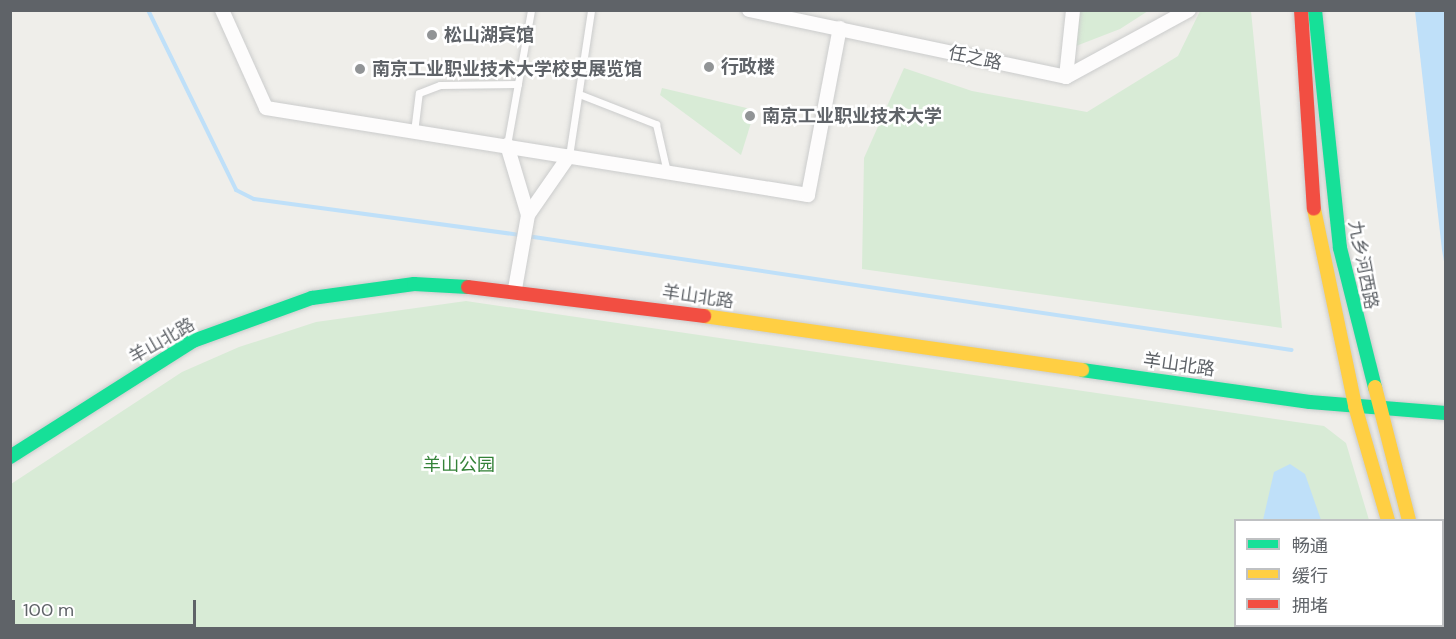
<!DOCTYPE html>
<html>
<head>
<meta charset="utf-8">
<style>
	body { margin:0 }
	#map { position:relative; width:1456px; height:639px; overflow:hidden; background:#efeeea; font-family:"DM Sans","Noto Sans SC",sans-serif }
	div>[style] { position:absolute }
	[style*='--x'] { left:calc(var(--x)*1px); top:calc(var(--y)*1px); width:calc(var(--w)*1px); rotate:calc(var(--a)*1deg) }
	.green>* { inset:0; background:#d8ebd6 }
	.water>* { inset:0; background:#bfe0f9 }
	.stream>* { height:4px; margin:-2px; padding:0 2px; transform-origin:2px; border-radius:2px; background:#bfe0f9 }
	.roads { filter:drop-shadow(0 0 2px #cbcccc) drop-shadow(0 0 2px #cbcccc) }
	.lane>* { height:7px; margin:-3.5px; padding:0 3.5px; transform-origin:3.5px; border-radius:3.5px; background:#fdfcfc }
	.street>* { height:14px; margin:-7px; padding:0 7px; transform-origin:7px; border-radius:7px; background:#fdfcfc }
	.fast>* { height:14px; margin:-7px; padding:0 7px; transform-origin:7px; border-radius:7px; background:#16e098 }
	.slow>* { height:14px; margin:-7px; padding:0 7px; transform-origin:7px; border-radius:7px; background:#ffcf43 }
	.jam>* { height:14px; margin:-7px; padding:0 7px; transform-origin:7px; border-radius:7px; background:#f24e42 }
	.dots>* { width:16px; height:16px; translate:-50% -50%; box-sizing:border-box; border:3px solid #fff; border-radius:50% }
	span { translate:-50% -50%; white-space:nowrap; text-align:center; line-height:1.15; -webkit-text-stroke:5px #fff; paint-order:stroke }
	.poi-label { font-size:18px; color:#5f6368; font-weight:700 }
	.left { translate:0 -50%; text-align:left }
	.street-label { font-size:18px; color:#5f6368 }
	.park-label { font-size:18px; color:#348238 }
	.frame { position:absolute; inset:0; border:12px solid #5f6368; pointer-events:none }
	.legend { position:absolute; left:1234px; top:519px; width:210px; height:108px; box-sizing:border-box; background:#fff; border:2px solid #bfc1c3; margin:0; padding:8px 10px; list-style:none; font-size:18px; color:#5f6368 }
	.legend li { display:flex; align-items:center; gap:12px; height:30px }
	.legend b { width:30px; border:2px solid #bfc1c3 }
	.scale { position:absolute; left:12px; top:600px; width:184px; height:27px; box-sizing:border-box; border:3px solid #5f6368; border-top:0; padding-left:8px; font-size:18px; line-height:21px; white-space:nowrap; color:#5f6368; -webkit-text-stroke:4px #fff; paint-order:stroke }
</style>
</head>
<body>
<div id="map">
	<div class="green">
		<div style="clip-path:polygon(1080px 11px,1080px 10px,1148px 11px,1120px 29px,1076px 46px)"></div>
		<div style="clip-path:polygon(1200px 11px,1251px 11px,1282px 328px,862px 269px,864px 158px,904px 68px,972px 91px,1087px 112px,1178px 56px)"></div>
		<div style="clip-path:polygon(662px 88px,755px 110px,741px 155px,660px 95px)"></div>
		<div style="clip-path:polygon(466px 301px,1324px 426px,1346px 443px,1369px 520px,1236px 520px,1236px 626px,1399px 628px,11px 628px,11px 484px,182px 372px,239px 347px,316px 322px)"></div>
	</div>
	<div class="water">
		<div style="clip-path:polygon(1415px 11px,1445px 11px,1445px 267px,1442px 250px)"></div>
		<div style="clip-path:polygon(1290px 464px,1305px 474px,1321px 520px,1263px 520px,1274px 472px)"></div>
	</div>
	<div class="stream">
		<div style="--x:148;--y:10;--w:200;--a:63.9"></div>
		<div style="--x:236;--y:190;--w:20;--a:27"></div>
		<div style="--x:254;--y:199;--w:268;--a:7.7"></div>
		<div style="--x:527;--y:236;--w:773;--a:8.48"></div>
	</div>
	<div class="roads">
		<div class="lane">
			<div style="--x:579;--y:94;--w:83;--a:21.3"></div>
			<div style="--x:656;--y:124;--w:49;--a:77.1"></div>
			<div style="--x:414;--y:132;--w:39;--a:-83"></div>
			<div style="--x:419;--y:93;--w:22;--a:-21"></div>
			<div style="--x:440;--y:85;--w:78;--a:-0.7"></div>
			<div style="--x:507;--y:145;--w:137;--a:-79.9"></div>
			<div style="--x:569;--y:156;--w:148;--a:-81.4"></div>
		</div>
		<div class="street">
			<div style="--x:222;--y:10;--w:107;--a:65.8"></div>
			<div style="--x:266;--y:108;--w:549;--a:9.12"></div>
			<div style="--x:808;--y:195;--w:170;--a:-79.2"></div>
			<div style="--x:749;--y:10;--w:324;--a:11.9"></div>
			<div style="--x:1066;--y:77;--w:140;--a:-28.6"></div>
			<div style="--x:1066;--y:77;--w:67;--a:-84"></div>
			<div style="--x:507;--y:145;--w:73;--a:73.3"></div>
			<div style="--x:515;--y:289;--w:75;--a:-80"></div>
			<div style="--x:528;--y:215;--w:72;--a:-55.2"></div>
		</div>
		<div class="fast">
			<div style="--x:1315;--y:10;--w:239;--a:84"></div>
			<div style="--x:1340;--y:248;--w:143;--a:75.9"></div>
			<div style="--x:1082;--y:370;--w:230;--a:8"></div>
			<div style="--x:1310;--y:402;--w:136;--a:4.6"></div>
			<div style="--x:10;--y:457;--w:217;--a:-32.4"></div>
			<div style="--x:193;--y:341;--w:127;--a:-19.9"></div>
			<div style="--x:312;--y:298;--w:103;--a:-7.8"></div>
			<div style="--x:414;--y:284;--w:54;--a:3.2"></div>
		</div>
		<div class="slow">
			<div style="--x:1314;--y:209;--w:201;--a:78.2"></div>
			<div style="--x:1355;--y:406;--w:119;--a:73.9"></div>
			<div style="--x:704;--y:316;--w:382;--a:8.1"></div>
			<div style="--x:1375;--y:387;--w:137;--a:75.7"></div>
			<div style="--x:1417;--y:626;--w:2;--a:63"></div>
			<div style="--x:1438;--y:626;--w:2;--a:63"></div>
		</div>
		<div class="jam">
			<div style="--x:1301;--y:10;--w:199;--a:86.3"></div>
			<div style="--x:468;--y:287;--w:238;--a:7"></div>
		</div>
	</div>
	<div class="dots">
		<div style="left:432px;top:35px;background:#919496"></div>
		<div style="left:709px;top:67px;background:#919496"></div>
		<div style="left:360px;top:69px;background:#919496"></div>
		<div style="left:750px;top:116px;background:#919496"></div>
	</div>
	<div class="poi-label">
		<span class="left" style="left:444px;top:35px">松山湖宾馆</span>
		<span class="left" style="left:721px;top:67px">行政楼</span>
		<span class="left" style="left:372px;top:69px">南京工业职业技术大学校史展览馆</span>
		<span class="left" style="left:762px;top:116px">南京工业职业技术大学</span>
	</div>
	<div class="street-label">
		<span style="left:975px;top:58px;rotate:12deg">任之路</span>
		<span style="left:1363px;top:265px;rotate:79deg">九乡河西路</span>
		<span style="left:698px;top:297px;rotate:8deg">羊山北路</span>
		<span style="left:162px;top:341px;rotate:-30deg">羊山北路</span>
		<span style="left:1179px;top:365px;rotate:8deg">羊山北路</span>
	</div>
	<div class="park-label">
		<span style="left:459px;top:465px">羊山公园</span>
	</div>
	<div class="frame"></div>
	<ul class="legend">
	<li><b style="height:8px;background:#16e098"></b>畅通</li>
	<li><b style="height:8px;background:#ffcf43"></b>缓行</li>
	<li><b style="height:8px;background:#f24e42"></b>拥堵</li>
	</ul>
	<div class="scale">100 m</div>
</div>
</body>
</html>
